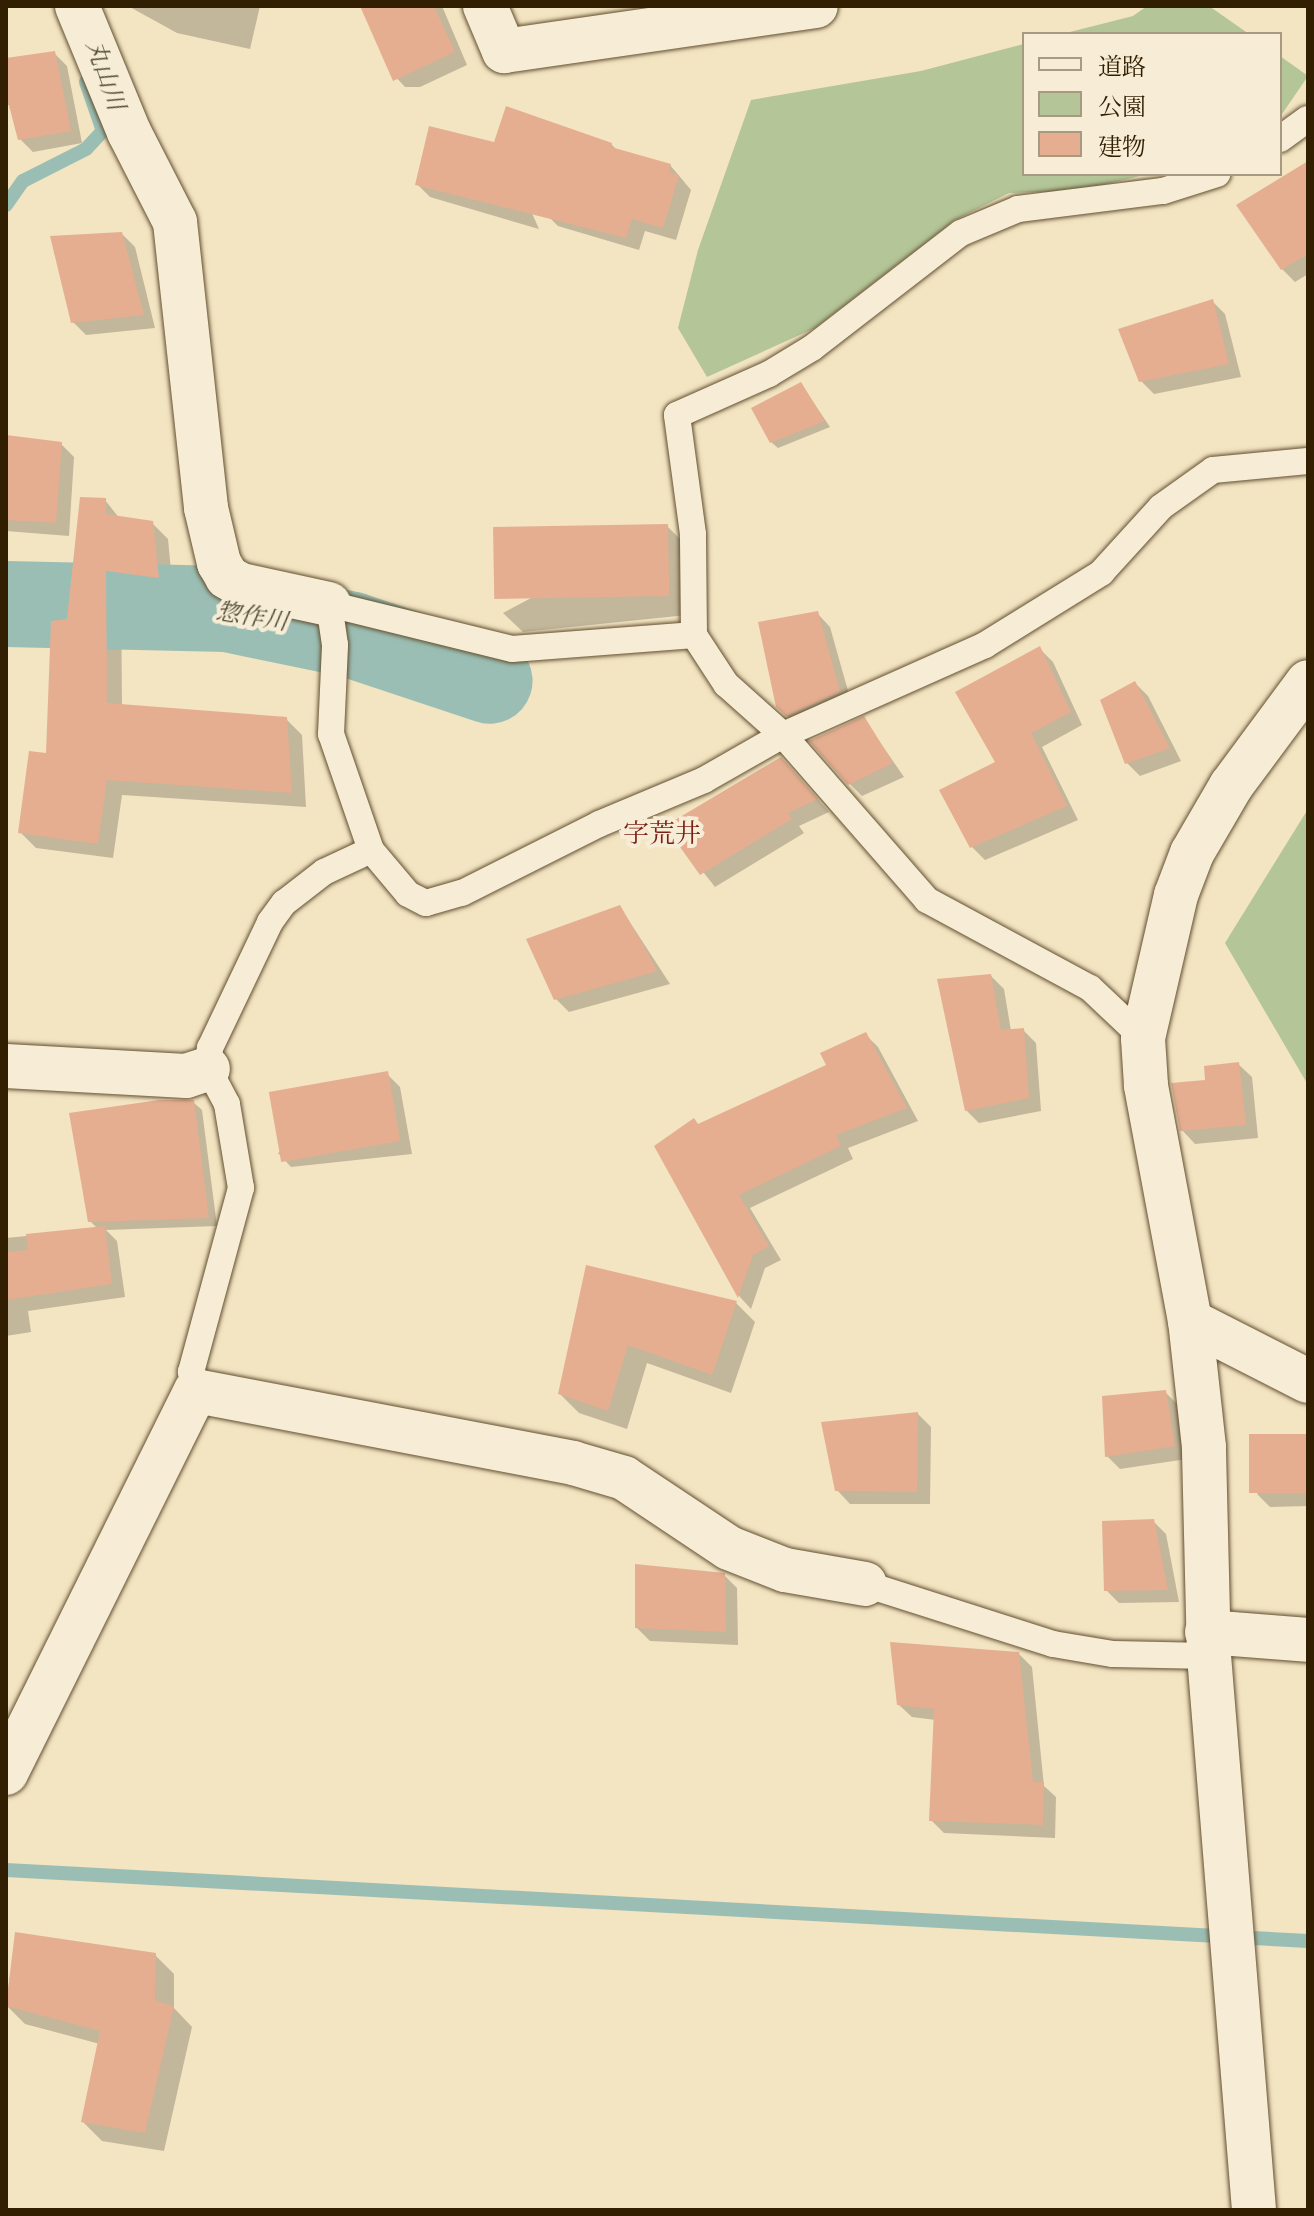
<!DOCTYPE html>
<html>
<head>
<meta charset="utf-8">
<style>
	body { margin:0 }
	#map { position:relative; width:1314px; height:2216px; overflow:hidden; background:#f3e4c2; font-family:"Libre Caslon Text","Noto Serif JP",serif }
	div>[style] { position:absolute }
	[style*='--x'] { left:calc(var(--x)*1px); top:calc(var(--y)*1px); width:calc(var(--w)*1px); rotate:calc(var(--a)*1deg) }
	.green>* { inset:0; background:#b4c598 }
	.shadow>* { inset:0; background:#0003 }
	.stream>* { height:14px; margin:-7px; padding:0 7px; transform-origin:7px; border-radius:7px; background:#9bbeb4 }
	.river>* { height:86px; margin:-43px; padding:0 43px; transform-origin:43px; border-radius:43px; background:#9bbeb4 }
	.building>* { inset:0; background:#e5ae91; transform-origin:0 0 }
	.roads { filter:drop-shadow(0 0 2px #625030) drop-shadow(0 0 2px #625030) }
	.service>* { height:26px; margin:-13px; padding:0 13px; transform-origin:13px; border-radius:13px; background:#f7edd7 }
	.minor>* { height:44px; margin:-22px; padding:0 22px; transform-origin:22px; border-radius:22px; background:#f7edd7 }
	span { translate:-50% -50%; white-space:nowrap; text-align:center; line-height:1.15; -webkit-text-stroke:8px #f7edd7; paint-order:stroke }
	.water-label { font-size:24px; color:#524e36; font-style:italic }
	.quarter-label { font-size:26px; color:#7a1f14 }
	.frame { position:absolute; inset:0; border:8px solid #321e00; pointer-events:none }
	.legend { position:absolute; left:1022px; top:32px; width:260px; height:144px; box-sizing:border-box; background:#f7edd7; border:2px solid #a89a81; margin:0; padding:10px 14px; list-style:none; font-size:24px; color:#321e00 }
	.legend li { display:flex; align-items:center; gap:16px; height:40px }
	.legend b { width:40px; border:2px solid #a89a81 }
</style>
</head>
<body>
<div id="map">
	<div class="green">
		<div style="clip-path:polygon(1147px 6px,1209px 6px,1249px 34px,1062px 34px,1133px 16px)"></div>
		<div style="clip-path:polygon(1024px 44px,1024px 174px,1148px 174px,1078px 191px,1009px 193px,955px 220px,815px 328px,707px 377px,678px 328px,698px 250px,751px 100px,921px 71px)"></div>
		<div style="clip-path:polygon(1280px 56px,1308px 76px,1280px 117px)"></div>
		<div style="clip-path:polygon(1308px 809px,1308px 1085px,1225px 943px)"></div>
	</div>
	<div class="shadow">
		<div style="clip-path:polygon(128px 6px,260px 6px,250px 49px,177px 33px)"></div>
		<div style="clip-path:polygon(362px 6px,442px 6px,467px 65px,420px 87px,405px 87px,392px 73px)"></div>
		<div style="clip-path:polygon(54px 53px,67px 66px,82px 143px,33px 152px,20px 139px,11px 105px,6px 105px,6px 60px)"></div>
		<div style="clip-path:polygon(611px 144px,618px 151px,670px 165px,691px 190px,676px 240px,645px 231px,639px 250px,558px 226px,545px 213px)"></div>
		<div style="clip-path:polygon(507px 157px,539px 229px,430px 197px,417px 184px)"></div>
		<div style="clip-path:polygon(1308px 163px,1308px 274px,1295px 282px,1282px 269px)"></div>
		<div style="clip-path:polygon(122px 234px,135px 247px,155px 328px,86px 335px,73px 322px)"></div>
		<div style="clip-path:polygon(1212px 301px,1225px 314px,1241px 377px,1154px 394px,1141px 381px)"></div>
		<div style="clip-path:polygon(801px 384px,830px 427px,778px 448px,771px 442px)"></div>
		<div style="clip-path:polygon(6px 437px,61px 444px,74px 457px,69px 536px,6px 531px)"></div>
		<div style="clip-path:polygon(105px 500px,120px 519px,152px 523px,168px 539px,173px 592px,121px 585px,122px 706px,286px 719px,302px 735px,306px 807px,122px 795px,113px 858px,36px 848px,20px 832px,48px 755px,69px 621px)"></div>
		<div style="clip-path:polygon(667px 526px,686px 545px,687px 615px,523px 632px,503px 613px)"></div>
		<div style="clip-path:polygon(817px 613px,830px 627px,852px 705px,791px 720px,778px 706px)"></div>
		<div style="clip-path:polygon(1040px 649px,1053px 662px,1082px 725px,1042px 747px,1078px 820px,985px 860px,972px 847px)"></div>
		<div style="clip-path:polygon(1135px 683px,1148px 696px,1181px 761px,1140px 776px,1127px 763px,1103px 701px)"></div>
		<div style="clip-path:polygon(864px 719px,904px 777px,862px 796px,849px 783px)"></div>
		<div style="clip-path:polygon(794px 773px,829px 812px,799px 826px,804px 833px,715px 887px,668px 827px)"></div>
		<div style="clip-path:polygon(620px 907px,670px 984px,569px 1012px,555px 998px)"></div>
		<div style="clip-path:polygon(991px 976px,1004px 989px,1011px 1031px,1023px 1030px,1036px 1043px,1041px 1111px,979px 1123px,966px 1110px)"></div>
		<div style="clip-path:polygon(865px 1034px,878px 1047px,918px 1121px,848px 1148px,853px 1159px,750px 1208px,781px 1260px,765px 1268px,751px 1309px,740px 1297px,657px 1146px,828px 1066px)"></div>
		<div style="clip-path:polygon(1238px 1064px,1252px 1077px,1258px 1138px,1195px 1144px,1182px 1130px,1207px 1082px)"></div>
		<div style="clip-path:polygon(387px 1074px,400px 1087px,412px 1154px,291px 1167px,278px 1153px)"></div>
		<div style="clip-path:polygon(193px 1102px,202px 1110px,217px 1226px,106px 1230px,117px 1241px,125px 1297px,28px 1311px,31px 1332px,6px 1336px,6px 1238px,98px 1229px,90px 1221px)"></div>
		<div style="clip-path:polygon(588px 1267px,736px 1303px,755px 1322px,731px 1393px,647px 1363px,627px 1429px,579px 1413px,560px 1394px)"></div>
		<div style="clip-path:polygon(1165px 1392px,1178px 1405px,1187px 1459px,1120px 1469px,1107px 1456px)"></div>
		<div style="clip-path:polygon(918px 1414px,931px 1427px,930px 1504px,850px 1504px,837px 1490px)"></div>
		<div style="clip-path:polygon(1308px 1436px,1308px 1506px,1270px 1507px,1257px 1494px)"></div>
		<div style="clip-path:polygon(1153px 1521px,1166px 1534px,1179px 1602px,1119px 1603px,1106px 1590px)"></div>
		<div style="clip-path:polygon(724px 1575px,737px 1588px,738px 1645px,650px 1641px,637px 1628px)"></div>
		<div style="clip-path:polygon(1019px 1654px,1032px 1667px,1044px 1786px,1056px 1797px,1055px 1838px,944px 1833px,931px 1820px,936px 1720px,912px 1717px,898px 1704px)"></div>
		<div style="clip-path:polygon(16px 1934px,155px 1955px,174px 1974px,174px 2008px,192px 2027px,164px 2151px,102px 2141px,83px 2122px,100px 2044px,25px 2024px,6px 2005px)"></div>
	</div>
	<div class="stream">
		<div style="--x:6;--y:205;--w:29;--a:-55"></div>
		<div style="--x:23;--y:181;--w:71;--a:-26.9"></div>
		<div style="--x:86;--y:149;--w:25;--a:-47"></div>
		<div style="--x:103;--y:131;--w:52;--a:-109.1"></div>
		<div style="--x:6;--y:1870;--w:1304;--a:3.12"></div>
	</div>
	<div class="river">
		<div style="--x:6;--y:604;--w:221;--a:1.3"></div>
		<div style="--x:227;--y:609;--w:128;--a:11.7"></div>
		<div style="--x:352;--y:635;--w:145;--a:18.4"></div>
	</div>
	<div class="building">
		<div style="clip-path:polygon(360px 6px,434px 6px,455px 52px,393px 81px)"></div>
		<div style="clip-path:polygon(55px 51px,71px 131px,18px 140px,6px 94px,6px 58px)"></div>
		<div style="clip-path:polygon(506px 106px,612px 143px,611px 147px,671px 164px,669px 172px,679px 175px,663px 228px,632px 219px,626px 238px,415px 185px,429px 126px,494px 142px)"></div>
		<div style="clip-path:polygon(1308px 161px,1308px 254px,1281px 270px,1236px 205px)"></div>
		<div style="clip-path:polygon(122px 232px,144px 315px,71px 323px,50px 236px)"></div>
		<div style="clip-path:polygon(1213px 299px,1229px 364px,1139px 382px,1118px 329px)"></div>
		<div style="clip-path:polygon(801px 382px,825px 421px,770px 443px,751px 408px)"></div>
		<div style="clip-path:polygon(6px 435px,62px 442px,56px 523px,6px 520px)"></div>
		<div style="clip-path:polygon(80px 497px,106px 498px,106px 514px,153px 521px,159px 578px,106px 571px,107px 703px,287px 717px,292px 793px,107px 780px,98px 844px,18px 833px,29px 751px,46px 753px,51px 621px,67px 619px)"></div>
		<div style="left:668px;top:524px;width:72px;height:175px;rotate:89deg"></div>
		<div style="clip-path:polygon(818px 611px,840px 692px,786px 716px,776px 707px,758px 622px)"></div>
		<div style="clip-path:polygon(1040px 646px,1071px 712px,1031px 733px,1067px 806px,970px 848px,939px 790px,995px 762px,955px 692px)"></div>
		<div style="clip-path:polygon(1135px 681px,1170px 748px,1125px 764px,1100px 700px)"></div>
		<div style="clip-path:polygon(864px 716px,893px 763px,848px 785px,809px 741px)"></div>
		<div style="clip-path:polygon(781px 757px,818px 799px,788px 813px,792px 819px,700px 875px,665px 826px)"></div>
		<div style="clip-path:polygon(620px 905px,658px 971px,554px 1000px,526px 939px)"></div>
		<div style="clip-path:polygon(991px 974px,1001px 1030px,1024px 1028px,1029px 1098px,965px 1111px,937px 979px)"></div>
		<div style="clip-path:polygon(866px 1032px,907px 1108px,836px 1135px,841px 1146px,739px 1195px,769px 1246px,753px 1255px,738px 1298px,654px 1146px,694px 1118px,698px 1124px,826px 1065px,820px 1053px)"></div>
		<div style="clip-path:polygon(1239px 1062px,1246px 1125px,1180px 1131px,1171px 1083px,1205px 1080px,1204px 1066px)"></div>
		<div style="left:388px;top:1071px;width:71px;height:121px;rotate:80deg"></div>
		<div style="clip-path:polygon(159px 1100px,194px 1100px,209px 1218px,88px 1222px,69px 1113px)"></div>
		<div style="clip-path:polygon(105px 1226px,112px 1284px,6px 1300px,6px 1252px,28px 1250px,26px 1234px)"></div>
		<div style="clip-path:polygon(586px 1265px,737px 1301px,712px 1375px,628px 1345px,608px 1411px,558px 1394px)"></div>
		<div style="clip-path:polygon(1166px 1390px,1175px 1446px,1105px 1457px,1102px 1396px)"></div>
		<div style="clip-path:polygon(918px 1412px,917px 1492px,835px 1491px,821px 1422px)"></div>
		<div style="left:1308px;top:1434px;width:59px;height:59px;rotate:90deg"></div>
		<div style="clip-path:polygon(1154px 1519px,1168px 1590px,1104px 1591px,1102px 1521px)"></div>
		<div style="clip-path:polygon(635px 1564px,725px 1573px,726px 1632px,635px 1628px)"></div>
		<div style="clip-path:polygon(890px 1642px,1019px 1652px,1033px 1782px,1044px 1782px,1043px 1825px,929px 1821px,934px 1709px,897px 1705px)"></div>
		<div style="clip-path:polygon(15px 1932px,156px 1953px,155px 2001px,174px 2006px,145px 2133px,81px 2122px,100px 2031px,6px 2006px)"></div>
	</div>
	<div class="roads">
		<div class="service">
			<div style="--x:1280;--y:139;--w:34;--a:-36"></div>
			<div style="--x:694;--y:635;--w:101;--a:-90.6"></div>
			<div style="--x:693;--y:534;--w:120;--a:-97.7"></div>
			<div style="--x:677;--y:415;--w:101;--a:-24"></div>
			<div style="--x:769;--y:374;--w:50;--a:-31.2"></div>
			<div style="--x:812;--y:348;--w:188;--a:-37.7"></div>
			<div style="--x:961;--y:233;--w:62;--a:-22.8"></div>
			<div style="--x:1018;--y:209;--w:146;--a:-7.1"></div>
			<div style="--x:1163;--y:191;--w:57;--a:-17.5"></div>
			<div style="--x:371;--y:850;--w:57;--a:49.9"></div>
			<div style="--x:408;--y:894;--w:20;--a:27"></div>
			<div style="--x:426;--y:903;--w:37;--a:-16"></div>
			<div style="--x:462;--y:893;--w:153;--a:-26.7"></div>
			<div style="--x:599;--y:824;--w:114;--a:-22.7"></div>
			<div style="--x:704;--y:780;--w:91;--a:-29.7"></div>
			<div style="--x:783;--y:735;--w:221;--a:-24"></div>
			<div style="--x:985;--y:645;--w:137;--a:-31.8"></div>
			<div style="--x:1101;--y:573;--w:89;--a:-47.7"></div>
			<div style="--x:1161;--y:507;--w:64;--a:-35.4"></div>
			<div style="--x:1213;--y:470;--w:95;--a:-5.4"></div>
			<div style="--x:196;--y:1391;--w:20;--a:-105"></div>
			<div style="--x:191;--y:1372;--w:191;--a:-74.8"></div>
			<div style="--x:241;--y:1188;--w:85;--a:-99.5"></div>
			<div style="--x:227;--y:1104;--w:40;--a:-118"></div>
			<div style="--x:208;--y:1069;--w:21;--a:-85"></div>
			<div style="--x:210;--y:1048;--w:140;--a:-64.5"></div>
			<div style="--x:270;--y:922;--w:24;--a:-54"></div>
			<div style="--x:284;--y:903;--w:51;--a:-37.8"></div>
			<div style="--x:324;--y:872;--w:52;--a:-25.1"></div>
			<div style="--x:371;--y:850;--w:123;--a:-109"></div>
			<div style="--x:331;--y:734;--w:89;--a:-87.4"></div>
			<div style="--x:335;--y:645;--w:41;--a:-98.3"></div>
			<div style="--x:329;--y:604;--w:188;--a:13.8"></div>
			<div style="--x:512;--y:649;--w:183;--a:-4.4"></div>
			<div style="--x:694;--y:635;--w:59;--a:56.9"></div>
			<div style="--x:726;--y:684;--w:76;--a:41.8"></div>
			<div style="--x:783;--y:735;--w:219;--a:48.9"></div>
			<div style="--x:927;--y:900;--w:185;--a:28.4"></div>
			<div style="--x:1090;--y:988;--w:73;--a:43.3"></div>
			<div style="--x:865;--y:1584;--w:197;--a:17.7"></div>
			<div style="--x:1053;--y:1644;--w:61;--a:9.5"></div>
			<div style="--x:1113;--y:1654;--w:96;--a:1.2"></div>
		</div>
		<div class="minor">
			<div style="--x:77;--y:6;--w:136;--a:67.6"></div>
			<div style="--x:129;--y:132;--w:101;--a:62.9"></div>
			<div style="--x:175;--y:222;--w:288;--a:83.8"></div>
			<div style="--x:206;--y:508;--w:57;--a:76.7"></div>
			<div style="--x:219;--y:563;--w:16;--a:60"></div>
			<div style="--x:227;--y:577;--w:16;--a:30"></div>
			<div style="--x:241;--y:585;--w:90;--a:12.2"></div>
			<div style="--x:485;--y:6;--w:49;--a:67.1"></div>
			<div style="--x:504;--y:51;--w:315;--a:-8.2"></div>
			<div style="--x:6;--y:1066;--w:180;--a:3.2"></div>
			<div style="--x:186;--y:1076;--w:23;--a:-18"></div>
			<div style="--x:1190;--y:1321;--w:132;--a:27"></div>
			<div style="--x:1207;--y:1632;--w:101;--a:4.5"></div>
			<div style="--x:6;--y:1773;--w:427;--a:-63.6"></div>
			<div style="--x:196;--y:1391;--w:384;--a:10.8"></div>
			<div style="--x:573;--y:1463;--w:53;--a:16.4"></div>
			<div style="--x:624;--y:1478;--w:126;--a:33.7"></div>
			<div style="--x:729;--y:1548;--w:60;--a:21.4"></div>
			<div style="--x:785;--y:1570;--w:81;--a:9.9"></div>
			<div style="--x:1254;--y:2210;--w:556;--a:-94.64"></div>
			<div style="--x:1209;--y:1656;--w:209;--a:-91.4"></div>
			<div style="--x:1204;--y:1447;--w:127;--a:-96.3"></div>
			<div style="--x:1190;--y:1321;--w:240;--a:-100.6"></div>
			<div style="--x:1146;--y:1085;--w:47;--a:-93.7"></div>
			<div style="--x:1143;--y:1038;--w:147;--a:-77"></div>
			<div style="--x:1176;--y:895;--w:45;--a:-69.1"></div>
			<div style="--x:1192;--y:853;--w:78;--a:-59.8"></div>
			<div style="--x:1231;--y:786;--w:129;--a:-53.5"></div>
		</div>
	</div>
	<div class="water-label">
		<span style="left:106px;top:75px;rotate:71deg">丸山川</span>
		<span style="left:252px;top:616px;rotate:9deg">惣作川</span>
	</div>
	<div class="quarter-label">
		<span style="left:662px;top:834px">字荒井</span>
	</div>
	<div class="frame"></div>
	<ul class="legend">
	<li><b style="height:10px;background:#f7edd7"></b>道路</li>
	<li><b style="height:22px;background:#b4c598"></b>公園</li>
	<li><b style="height:22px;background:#e5ae91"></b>建物</li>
	</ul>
</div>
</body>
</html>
